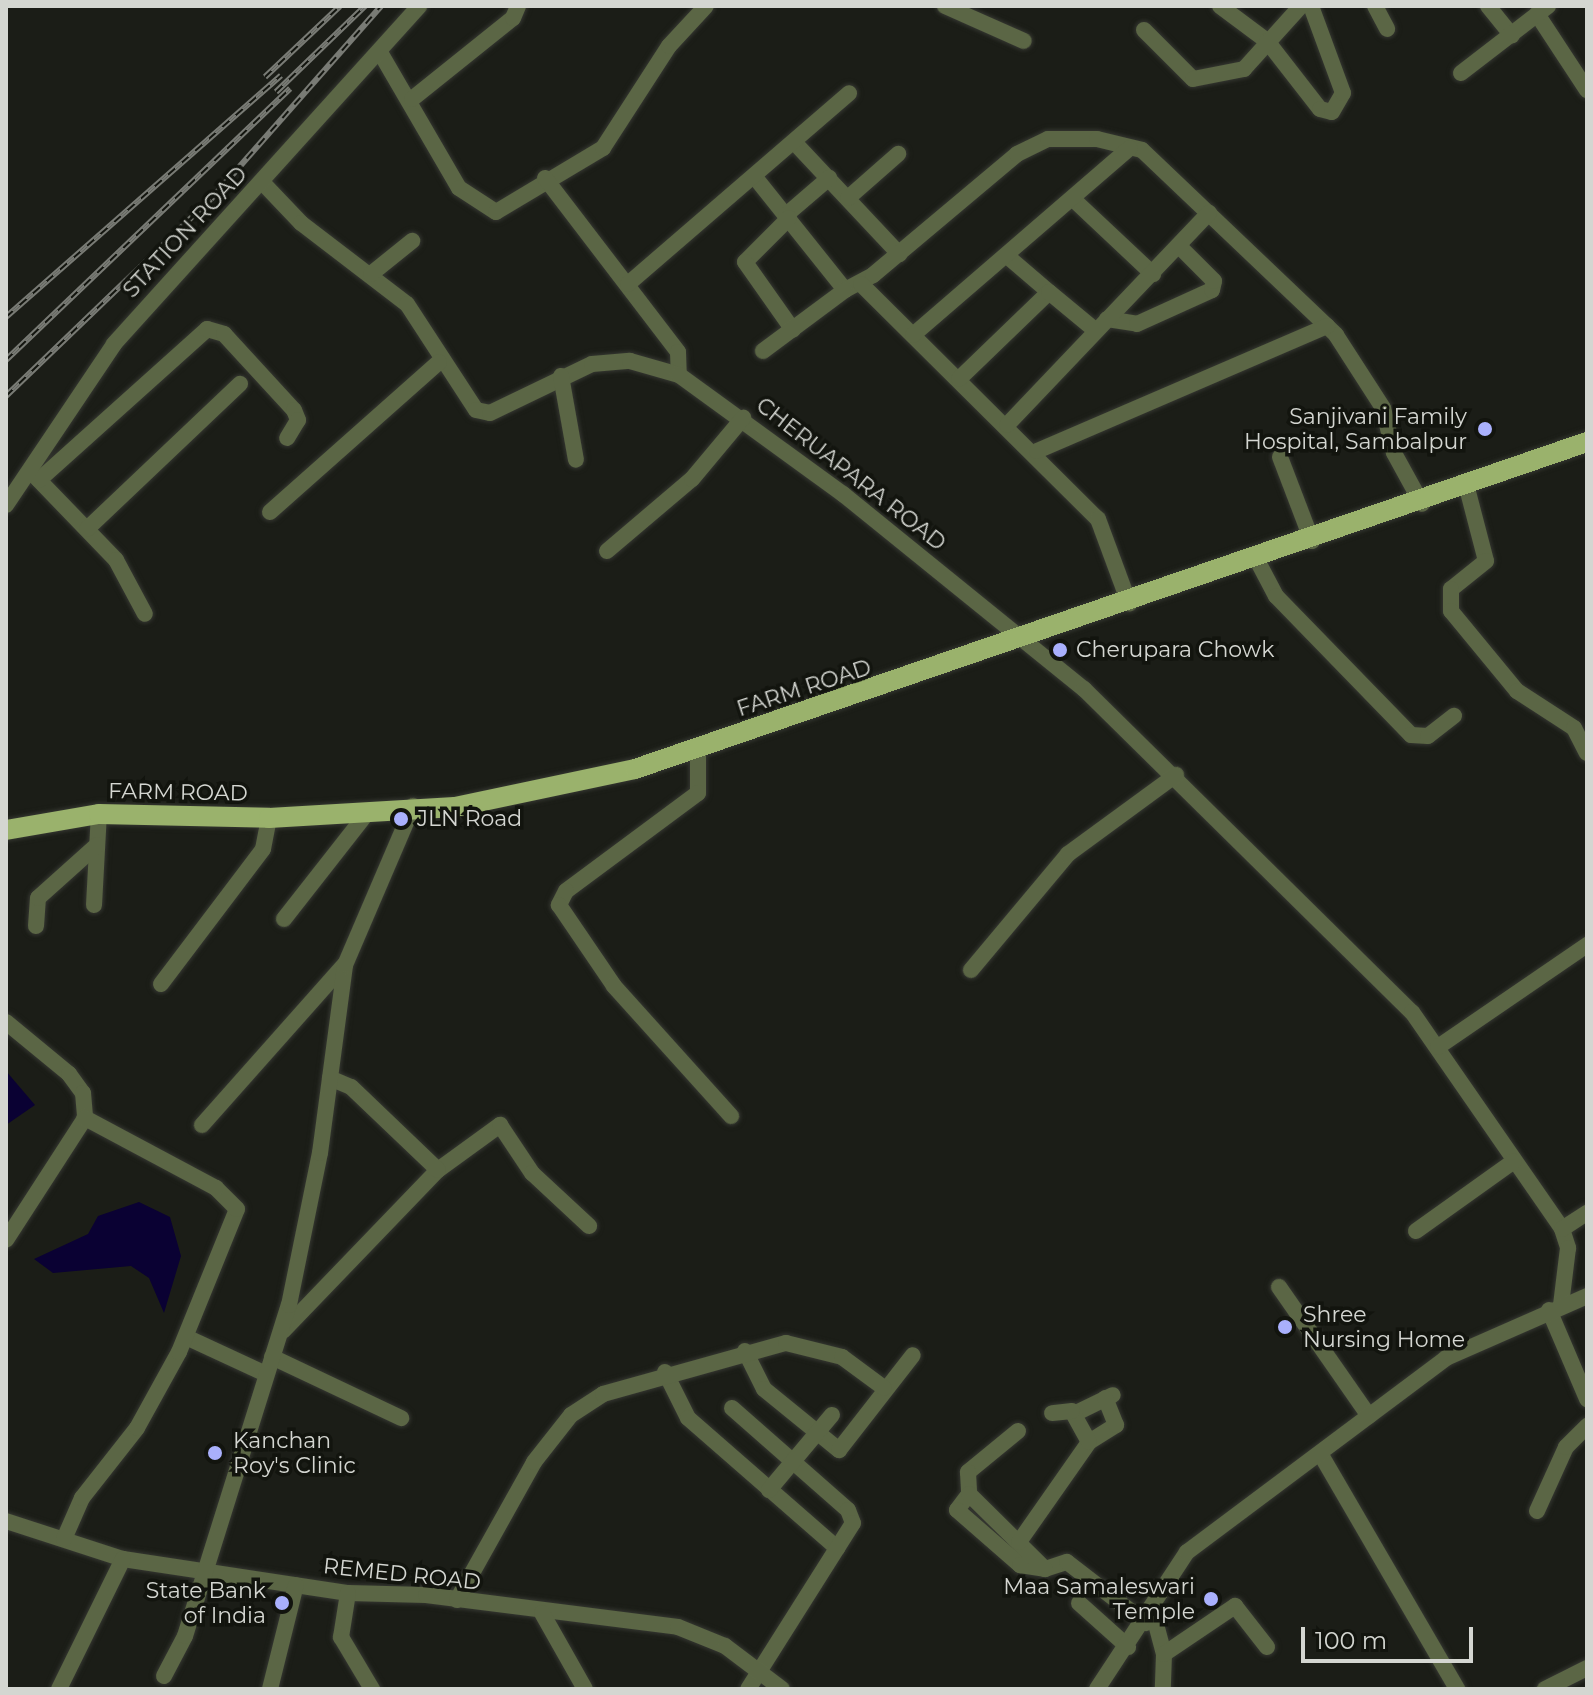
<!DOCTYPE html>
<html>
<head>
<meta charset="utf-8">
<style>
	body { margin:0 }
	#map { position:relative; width:1593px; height:1695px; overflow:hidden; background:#1b1d17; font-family:Montserrat,sans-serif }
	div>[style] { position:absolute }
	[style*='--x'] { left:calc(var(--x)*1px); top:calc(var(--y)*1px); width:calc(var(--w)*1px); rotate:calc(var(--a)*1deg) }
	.water>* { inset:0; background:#0a0133 }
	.roads { filter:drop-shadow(0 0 2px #353731) drop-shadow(0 0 2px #353731) }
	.minor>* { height:16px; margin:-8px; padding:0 8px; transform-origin:8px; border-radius:8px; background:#5b6645 }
	.major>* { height:20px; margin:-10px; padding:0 10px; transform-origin:10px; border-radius:10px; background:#9ab26c }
	.rail>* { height:6px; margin-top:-3px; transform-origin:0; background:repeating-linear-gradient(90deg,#12140e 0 9px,#797b75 0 18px); box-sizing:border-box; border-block:2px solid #797b75 }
	.dots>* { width:22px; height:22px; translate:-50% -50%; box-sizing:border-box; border:4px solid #12140e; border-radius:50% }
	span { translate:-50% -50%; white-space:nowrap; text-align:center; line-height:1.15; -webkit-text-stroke:7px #12140e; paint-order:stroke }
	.street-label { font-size:22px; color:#d4d6d1 }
	.poi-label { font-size:22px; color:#d4d6d1 }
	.right { translate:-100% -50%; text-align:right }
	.left { translate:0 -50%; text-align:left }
	.frame { position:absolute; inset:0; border:8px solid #d4d6d1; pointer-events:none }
	.scale { position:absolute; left:1301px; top:1627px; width:172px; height:36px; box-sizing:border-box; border:4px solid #d4d6d1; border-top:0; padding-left:10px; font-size:24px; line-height:28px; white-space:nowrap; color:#d4d6d1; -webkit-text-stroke:6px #12140e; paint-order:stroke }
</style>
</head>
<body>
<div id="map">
	<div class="water">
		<div style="clip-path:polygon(6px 1071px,35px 1105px,6px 1125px)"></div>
		<div style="clip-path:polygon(139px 1202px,170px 1217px,181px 1256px,164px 1313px,149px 1278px,131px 1266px,53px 1273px,34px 1259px,88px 1234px,98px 1216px)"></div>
	</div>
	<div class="roads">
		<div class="minor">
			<div style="--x:945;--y:6;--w:86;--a:23.9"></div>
			<div style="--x:1220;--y:6;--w:59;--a:36.7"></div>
			<div style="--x:1267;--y:41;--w:86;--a:52.1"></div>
			<div style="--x:1320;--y:109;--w:12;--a:14"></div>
			<div style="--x:1332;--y:112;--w:22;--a:-60"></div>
			<div style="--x:1343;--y:93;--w:93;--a:-110.2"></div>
			<div style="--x:1375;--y:6;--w:26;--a:62"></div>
			<div style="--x:1488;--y:6;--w:38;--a:51"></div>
			<div style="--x:1537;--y:14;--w:91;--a:56.7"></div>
			<div style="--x:1144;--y:30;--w:69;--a:45"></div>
			<div style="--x:1193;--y:79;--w:52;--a:-11.1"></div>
			<div style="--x:1244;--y:69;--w:85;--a:-47.9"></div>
			<div style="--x:381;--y:54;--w:155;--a:59.8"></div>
			<div style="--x:459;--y:188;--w:44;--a:33"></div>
			<div style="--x:496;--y:212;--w:125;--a:-30.9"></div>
			<div style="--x:603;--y:148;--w:121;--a:-57.1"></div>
			<div style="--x:669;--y:46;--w:54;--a:-47.2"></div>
			<div style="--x:1461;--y:73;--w:110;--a:-37.6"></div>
			<div style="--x:412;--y:99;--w:129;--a:-38.7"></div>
			<div style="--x:513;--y:18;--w:13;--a:-67"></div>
			<div style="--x:794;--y:142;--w:154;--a:46.8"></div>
			<div style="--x:754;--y:176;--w:146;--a:51.4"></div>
			<div style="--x:845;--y:290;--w:32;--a:-28"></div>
			<div style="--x:873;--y:275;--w:188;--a:-40"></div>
			<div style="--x:1017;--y:154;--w:34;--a:-26"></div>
			<div style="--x:1048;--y:139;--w:49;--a:0"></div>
			<div style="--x:1097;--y:139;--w:46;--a:13.7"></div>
			<div style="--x:1142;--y:150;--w:268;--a:43.6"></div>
			<div style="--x:1336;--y:335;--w:87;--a:57.2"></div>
			<div style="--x:1383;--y:408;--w:46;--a:76.3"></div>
			<div style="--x:1394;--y:453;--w:58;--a:61.2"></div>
			<div style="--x:545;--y:178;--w:219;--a:52.6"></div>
			<div style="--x:678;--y:352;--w:23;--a:88"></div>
			<div style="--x:262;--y:182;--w:57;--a:46.4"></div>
			<div style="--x:301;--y:223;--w:133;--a:37.4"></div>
			<div style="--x:407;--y:304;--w:126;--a:56.9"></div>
			<div style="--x:476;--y:410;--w:14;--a:12"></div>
			<div style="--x:490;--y:413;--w:113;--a:-25.7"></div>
			<div style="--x:592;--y:364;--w:38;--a:-5"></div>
			<div style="--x:630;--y:361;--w:51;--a:15.9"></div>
			<div style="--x:679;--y:375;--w:203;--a:36"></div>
			<div style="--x:843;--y:494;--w:310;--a:39"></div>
			<div style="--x:1084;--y:689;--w:460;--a:44.6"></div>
			<div style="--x:1412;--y:1012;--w:264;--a:55.3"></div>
			<div style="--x:1562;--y:1229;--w:20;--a:72"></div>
			<div style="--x:1568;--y:1248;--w:57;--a:97"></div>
			<div style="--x:848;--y:198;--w:67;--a:-41.3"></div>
			<div style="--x:1073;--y:199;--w:110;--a:43.2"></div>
			<div style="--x:786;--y:215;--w:57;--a:-40.7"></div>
			<div style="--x:789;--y:218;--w:62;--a:135"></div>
			<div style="--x:745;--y:262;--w:83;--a:54.8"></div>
			<div style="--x:1007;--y:256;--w:55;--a:40.6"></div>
			<div style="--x:371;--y:274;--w:53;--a:-38.8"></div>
			<div style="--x:628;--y:284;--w:292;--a:-40.8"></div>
			<div style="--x:861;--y:284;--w:334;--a:44.8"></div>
			<div style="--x:1098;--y:519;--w:90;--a:69.7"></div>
			<div style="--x:1107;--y:319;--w:30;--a:9"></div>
			<div style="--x:1137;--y:324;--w:82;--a:-24.4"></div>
			<div style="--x:1212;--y:290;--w:9;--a:-77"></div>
			<div style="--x:1214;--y:281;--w:49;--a:-135"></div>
			<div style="--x:913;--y:335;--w:286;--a:-40.8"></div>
			<div style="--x:763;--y:351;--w:102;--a:-36.6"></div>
			<div style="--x:561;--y:376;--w:85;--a:79.9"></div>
			<div style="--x:959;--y:379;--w:125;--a:-44"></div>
			<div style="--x:1049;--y:292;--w:60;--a:39.6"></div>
			<div style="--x:1007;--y:425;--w:293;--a:-46.4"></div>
			<div style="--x:1037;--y:451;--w:316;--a:-23.3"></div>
			<div style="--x:1280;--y:457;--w:90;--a:69.1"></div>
			<div style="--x:34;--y:475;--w:118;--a:46"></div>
			<div style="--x:116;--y:560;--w:61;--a:61.8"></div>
			<div style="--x:39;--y:480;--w:226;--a:-41.9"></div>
			<div style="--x:207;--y:329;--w:18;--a:16"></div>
			<div style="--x:224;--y:334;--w:103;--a:47.4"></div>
			<div style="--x:294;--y:410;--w:11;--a:68"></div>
			<div style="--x:298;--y:420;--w:21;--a:121"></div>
			<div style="--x:1467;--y:488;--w:75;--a:75.4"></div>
			<div style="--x:1486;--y:561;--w:45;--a:141.3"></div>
			<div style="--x:1451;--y:589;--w:22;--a:90"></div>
			<div style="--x:1451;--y:611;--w:104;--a:50.5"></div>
			<div style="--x:1517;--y:691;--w:68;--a:33"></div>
			<div style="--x:1574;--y:728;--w:28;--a:63"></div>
			<div style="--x:6;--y:505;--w:194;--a:-56.1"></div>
			<div style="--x:114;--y:344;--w:455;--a:-47.9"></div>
			<div style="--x:270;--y:512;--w:226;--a:-41.6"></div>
			<div style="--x:87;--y:529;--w:211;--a:-43.5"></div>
			<div style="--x:607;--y:551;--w:111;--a:-40.3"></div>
			<div style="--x:692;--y:479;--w:80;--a:-50.1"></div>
			<div style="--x:1257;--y:560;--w:41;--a:62.2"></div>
			<div style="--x:1276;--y:596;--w:194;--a:45.8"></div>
			<div style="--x:1411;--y:735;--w:17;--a:3"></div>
			<div style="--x:1428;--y:736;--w:33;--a:-38"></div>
			<div style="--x:698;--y:747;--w:46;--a:90"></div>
			<div style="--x:698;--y:793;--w:164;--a:143.4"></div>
			<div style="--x:566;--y:891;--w:16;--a:117"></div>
			<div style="--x:559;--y:905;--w:98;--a:55.8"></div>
			<div style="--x:614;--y:986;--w:175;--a:48"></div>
			<div style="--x:94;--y:905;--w:91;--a:-86.9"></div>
			<div style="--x:284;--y:919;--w:136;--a:-51.9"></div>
			<div style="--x:36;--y:926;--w:28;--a:-86"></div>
			<div style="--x:38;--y:898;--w:79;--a:-41.9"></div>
			<div style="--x:971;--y:970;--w:151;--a:-50.1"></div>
			<div style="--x:1068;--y:854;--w:134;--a:-36.2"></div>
			<div style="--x:161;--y:984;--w:169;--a:-52.9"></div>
			<div style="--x:263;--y:849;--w:32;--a:-79"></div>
			<div style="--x:6;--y:1022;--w:82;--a:39.5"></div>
			<div style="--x:69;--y:1074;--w:24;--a:54"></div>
			<div style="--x:83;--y:1093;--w:25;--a:85"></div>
			<div style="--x:85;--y:1118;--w:145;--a:122.9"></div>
			<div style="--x:1438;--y:1047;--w:181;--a:-34.4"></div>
			<div style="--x:202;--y:1125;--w:214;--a:-48.4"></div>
			<div style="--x:438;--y:1170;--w:77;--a:-36"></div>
			<div style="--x:500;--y:1125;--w:58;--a:56.3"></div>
			<div style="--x:532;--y:1173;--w:78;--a:42.9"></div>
			<div style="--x:1562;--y:1229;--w:30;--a:-33"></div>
			<div style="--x:1416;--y:1231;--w:120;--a:-35.5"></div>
			<div style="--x:1279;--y:1287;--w:157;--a:55.1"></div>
			<div style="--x:1549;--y:1310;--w:97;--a:66.9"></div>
			<div style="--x:283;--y:1331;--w:223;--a:-46.1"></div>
			<div style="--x:438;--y:1170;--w:120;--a:-136.3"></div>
			<div style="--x:351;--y:1087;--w:23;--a:-157"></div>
			<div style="--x:186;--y:1337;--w:88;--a:24.8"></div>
			<div style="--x:745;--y:1351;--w:42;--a:63.4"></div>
			<div style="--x:764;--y:1389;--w:97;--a:39.1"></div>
			<div style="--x:839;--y:1450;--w:120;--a:-52.1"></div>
			<div style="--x:272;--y:1357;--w:143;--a:25.3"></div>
			<div style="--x:665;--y:1372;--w:51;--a:63.4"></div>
			<div style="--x:688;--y:1418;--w:198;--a:41.1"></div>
			<div style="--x:732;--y:1408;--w:154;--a:41.3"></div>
			<div style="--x:848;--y:1510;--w:14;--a:69"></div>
			<div style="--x:853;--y:1523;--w:196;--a:122.3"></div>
			<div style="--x:1074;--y:1414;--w:43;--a:-26"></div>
			<div style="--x:1018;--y:1431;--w:65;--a:140.6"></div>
			<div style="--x:968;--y:1472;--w:22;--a:87"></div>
			<div style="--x:969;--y:1494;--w:20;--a:127"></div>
			<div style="--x:957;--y:1510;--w:84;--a:41.1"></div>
			<div style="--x:1020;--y:1565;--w:25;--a:9"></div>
			<div style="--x:1045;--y:1569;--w:23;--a:-18"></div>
			<div style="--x:1067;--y:1562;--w:100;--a:37.7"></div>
			<div style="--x:1089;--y:1442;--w:32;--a:-32"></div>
			<div style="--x:1116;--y:1425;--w:29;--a:-112"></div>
			<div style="--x:1321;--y:1455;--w:271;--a:59.8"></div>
			<div style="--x:769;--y:1490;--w:98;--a:-50"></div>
			<div style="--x:969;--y:1494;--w:107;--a:44.6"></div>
			<div style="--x:1537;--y:1511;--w:70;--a:-65.6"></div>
			<div style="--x:1566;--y:1447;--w:30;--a:-45"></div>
			<div style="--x:6;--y:1521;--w:123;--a:18"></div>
			<div style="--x:123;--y:1559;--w:228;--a:8.6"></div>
			<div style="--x:348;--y:1593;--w:78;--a:1.5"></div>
			<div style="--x:426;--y:1595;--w:254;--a:7.2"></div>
			<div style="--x:678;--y:1627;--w:51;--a:22"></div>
			<div style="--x:725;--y:1646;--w:71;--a:37"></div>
			<div style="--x:64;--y:1539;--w:45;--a:-66.3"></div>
			<div style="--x:82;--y:1498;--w:89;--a:-51.8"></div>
			<div style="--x:137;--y:1428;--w:87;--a:-61.1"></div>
			<div style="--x:179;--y:1352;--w:154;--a:-67.9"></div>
			<div style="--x:237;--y:1209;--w:30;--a:-135"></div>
			<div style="--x:216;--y:1188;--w:149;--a:-151.9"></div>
			<div style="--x:1019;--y:1542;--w:122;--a:-55"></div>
			<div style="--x:1089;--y:1442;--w:35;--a:-119"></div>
			<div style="--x:1072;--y:1411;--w:20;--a:174"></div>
			<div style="--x:348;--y:1593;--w:45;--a:99"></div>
			<div style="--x:341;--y:1637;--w:61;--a:59.2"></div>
			<div style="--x:457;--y:1600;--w:158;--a:-60.8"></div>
			<div style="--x:534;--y:1462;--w:60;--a:-51.8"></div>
			<div style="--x:571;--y:1415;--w:38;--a:-33"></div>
			<div style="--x:603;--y:1394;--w:190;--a:-15.6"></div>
			<div style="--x:786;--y:1343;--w:58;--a:14"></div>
			<div style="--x:842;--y:1357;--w:52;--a:36.4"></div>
			<div style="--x:1079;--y:1603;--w:66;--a:41.9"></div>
			<div style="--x:542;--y:1613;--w:87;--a:60.5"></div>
			<div style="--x:1153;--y:1613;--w:42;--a:75"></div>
			<div style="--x:1164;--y:1654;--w:35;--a:92"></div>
			<div style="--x:1164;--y:1654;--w:86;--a:-34.1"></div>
			<div style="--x:1235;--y:1606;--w:52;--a:52"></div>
			<div style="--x:164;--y:1676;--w:45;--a:-62.3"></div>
			<div style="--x:185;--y:1636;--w:347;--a:-72.6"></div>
			<div style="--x:289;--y:1305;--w:155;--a:-78.5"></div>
			<div style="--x:320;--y:1153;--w:190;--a:-82.4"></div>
			<div style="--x:345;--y:965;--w:173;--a:-66.8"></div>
			<div style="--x:59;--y:1689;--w:145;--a:-63.8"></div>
			<div style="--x:270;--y:1689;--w:107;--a:-76"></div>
			<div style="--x:1097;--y:1689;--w:164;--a:-56.7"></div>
			<div style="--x:1187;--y:1552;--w:324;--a:-36.8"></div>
			<div style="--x:1446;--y:1358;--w:154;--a:-23.7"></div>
			<div style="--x:1545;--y:1689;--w:47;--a:-26.6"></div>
		</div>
		<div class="major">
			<div style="--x:6;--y:830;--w:94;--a:-9.8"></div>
			<div style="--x:99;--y:814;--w:170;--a:1.3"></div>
			<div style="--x:269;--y:818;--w:186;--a:-3.4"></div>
			<div style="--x:455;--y:807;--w:184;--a:-11.9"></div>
			<div style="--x:635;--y:769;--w:1007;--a:-18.96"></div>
		</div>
	</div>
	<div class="rail">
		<div style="--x:265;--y:77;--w:103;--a:-43.4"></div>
		<div style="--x:276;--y:92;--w:124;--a:-44"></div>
		<div style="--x:6;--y:317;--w:366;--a:-41.3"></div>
		<div style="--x:6;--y:360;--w:393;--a:-43.7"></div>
		<div style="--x:6;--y:396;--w:284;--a:-43.9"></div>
		<div style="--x:211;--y:199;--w:257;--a:-48.6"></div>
	</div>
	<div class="dots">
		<div style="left:1485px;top:429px;background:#a9b0fc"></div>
		<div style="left:1060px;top:650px;background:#a9b0fc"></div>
		<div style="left:401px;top:819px;background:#a9b0fc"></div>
		<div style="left:1285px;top:1327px;background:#a9b0fc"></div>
		<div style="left:215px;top:1453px;background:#a9b0fc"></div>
		<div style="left:1211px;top:1599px;background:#a9b0fc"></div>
		<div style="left:282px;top:1603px;background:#a9b0fc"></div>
	</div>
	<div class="street-label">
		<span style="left:185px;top:232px;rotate:-47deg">STATION ROAD</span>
		<span style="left:851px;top:474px;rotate:38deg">CHERUAPARA ROAD</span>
		<span style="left:804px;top:688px;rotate:-18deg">FARM ROAD</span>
		<span style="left:178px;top:792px;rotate:1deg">FARM ROAD</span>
		<span style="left:402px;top:1574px;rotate:6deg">REMED ROAD</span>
	</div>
	<div class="poi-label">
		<span class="right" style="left:1467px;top:429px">Sanjivani Family<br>Hospital, Sambalpur</span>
		<span class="left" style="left:1076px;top:650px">Cherupara Chowk</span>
		<span class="left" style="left:417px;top:819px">JLN Road</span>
		<span class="left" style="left:1303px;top:1327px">Shree<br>Nursing Home</span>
		<span class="left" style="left:233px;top:1453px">Kanchan<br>Roy's Clinic</span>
		<span class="right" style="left:1195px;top:1599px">Maa Samaleswari<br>Temple</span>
		<span class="right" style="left:266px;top:1603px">State Bank<br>of India</span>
	</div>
	<div class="frame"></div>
	<div class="scale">100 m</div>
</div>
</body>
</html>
